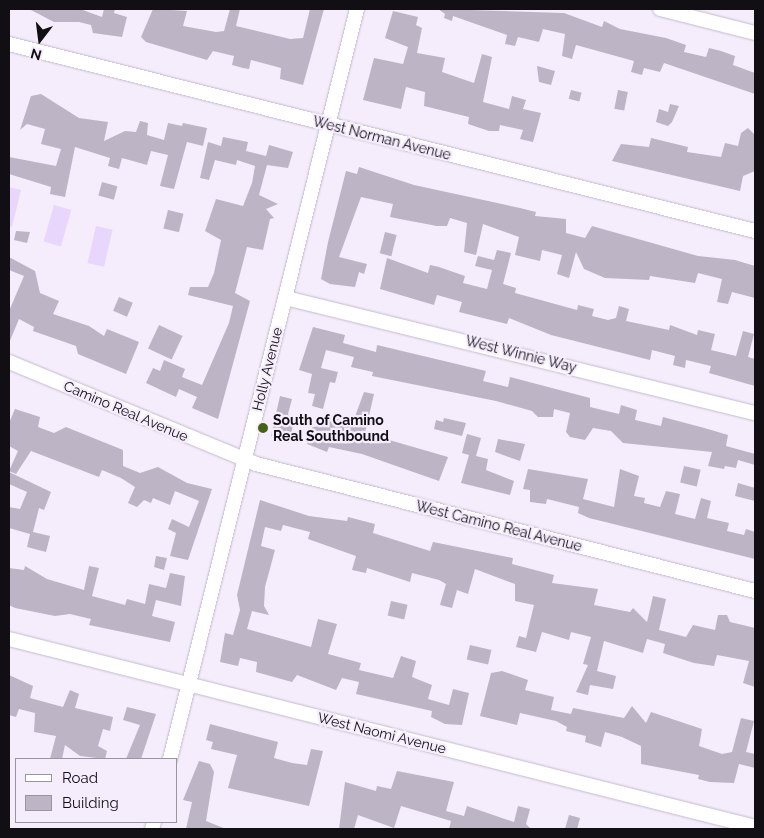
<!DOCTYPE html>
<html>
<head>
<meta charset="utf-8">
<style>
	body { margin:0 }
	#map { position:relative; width:764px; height:838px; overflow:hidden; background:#f5edfc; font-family:Raleway,sans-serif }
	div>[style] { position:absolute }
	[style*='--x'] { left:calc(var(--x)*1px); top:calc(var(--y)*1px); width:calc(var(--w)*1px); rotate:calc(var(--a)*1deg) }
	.green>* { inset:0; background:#e9d6fc; transform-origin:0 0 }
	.building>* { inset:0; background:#bdb4c6; transform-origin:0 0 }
	.roads { filter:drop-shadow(0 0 1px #c3bacd) drop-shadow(0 0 1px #c3bacd) }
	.minor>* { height:14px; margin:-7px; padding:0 7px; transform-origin:7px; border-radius:7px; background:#fff }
	.dots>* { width:14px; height:14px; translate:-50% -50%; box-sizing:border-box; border:2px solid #f5edfc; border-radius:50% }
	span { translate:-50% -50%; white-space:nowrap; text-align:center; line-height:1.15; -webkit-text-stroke:4.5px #f5edfc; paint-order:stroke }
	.street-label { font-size:14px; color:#110e14 }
	.poi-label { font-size:14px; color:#110e14; font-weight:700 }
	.left { translate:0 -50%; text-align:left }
	.frame { position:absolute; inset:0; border:10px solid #110e14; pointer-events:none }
	.legend { position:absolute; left:15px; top:758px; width:162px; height:65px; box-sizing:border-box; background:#f5edfc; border:1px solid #9a949f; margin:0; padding:6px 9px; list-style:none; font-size:15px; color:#110e14 }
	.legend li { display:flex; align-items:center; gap:10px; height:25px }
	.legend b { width:25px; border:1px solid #9a949f }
	.north { position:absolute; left:15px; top:15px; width:50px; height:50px; -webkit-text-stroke:4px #f5edfc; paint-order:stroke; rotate:195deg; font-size:14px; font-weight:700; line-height:20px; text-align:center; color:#110e14 }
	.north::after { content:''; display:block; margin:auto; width:18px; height:22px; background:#110e14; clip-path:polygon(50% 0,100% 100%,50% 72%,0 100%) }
</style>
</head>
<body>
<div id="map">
	<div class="green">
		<div style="clip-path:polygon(9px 187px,21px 190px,12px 227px,9px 226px)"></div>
		<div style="left:54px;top:205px;width:18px;height:38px;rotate:16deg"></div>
		<div style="left:96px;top:226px;width:17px;height:38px;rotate:13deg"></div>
	</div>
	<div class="building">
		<div style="clip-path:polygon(29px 9px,80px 9px,102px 17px,104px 9px,115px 9px,114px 13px,127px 17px,122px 37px,93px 33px,91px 25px,79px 22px,54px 22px)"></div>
		<div style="clip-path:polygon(153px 9px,187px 11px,183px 26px,216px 32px,224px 31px,230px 9px,240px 9px,236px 26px,290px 39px,303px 38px,310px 9px,324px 9px,303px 85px,280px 79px,281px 68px,251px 60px,249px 69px,243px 68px,232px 65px,234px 56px,213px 51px,207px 60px,146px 42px,141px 37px)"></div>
		<div style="clip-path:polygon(438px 9px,564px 13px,602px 27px,604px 21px,620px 29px,666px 38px,686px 45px,684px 52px,706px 57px,709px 48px,721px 51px,735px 56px,733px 65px,755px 73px,755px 94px,664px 63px,660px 72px,644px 68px,642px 75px,631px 72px,634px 61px,576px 45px,572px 59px,562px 56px,565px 34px,543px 29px,539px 42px,518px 37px,515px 46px,505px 44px,507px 35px,453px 16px,452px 21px,444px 18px,445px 14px)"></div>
		<div style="clip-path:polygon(393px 11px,418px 17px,416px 25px,422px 28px,417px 53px,445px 58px,442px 72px,474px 83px,482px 54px,492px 57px,483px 102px,509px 109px,512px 96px,526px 100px,523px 109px,541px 113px,533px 142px,520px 139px,523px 130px,500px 125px,499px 131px,489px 131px,468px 124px,469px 117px,424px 106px,425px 92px,406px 87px,401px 109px,363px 100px,374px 58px,403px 64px,408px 47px,385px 38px)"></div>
		<div style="clip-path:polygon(537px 66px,555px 71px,551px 85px,539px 82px)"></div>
		<div style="left:571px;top:90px;width:11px;height:9px;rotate:15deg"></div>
		<div style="left:618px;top:90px;width:10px;height:19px;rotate:11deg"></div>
		<div style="clip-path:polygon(41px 94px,79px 118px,108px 122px,104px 141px,125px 131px,136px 132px,140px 121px,148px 123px,147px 135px,164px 140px,168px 123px,182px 126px,183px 123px,207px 128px,203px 146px,187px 142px,174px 189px,160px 186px,168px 155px,151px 151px,147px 165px,122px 158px,119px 169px,108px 166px,110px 158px,75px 147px,65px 197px,50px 194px,51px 187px,9px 174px,9px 157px,56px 166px,61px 149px,41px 144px,45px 129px,27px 124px,20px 130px,31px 96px)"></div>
		<div style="clip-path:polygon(670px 104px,679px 106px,672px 122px,668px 126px,656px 122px,659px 109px,668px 112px)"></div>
		<div style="clip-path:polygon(748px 128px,755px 135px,755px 171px,743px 176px,740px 191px,612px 161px,621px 144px,649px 147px,651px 138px,688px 147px,687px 152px,721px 157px,725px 143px,738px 146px,741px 133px)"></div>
		<div style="clip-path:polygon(223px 137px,248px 142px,246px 151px,266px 156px,269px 145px,293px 152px,288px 168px,267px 165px,259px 195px,278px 204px,266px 209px,274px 218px,270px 219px,263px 250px,247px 247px,246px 251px,235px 293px,250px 301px,218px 419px,192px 408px,197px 397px,179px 389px,176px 397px,146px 383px,153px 368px,160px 371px,164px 360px,185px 369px,182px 377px,202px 385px,229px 323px,233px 306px,188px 295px,190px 287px,208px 287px,214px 273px,221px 240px,205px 231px,216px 199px,243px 206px,252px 183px,255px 166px,237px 160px,236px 165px,215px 160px,209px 180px,200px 178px,208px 142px,221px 146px)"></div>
		<div style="clip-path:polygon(359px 167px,414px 185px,520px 208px,536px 212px,535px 216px,566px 219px,566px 233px,585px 238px,592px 226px,698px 256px,735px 260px,755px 266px,755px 298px,732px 292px,728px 304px,717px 302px,722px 279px,698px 273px,695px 283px,650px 276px,649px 280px,605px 278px,584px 269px,576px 252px,569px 278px,557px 274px,562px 255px,542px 250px,540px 261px,515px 255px,519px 237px,483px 224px,476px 255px,464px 252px,467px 223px,450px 218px,447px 226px,437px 226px,405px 220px,390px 217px,393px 204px,361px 197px,339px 257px,367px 264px,364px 274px,359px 272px,355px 287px,330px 284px,321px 279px,328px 242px,346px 171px,357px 174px)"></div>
		<div style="left:102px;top:182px;width:16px;height:14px;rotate:15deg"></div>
		<div style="left:168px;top:210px;width:16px;height:19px;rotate:14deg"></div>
		<div style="clip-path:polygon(16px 231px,30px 232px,27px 243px,14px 240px)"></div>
		<div style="left:385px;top:232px;width:12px;height:22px;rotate:14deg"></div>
		<div style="clip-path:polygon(497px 250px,511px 253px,503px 284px,516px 288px,515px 293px,577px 310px,578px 305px,594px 309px,592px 316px,608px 320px,616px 318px,619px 306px,629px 309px,626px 321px,669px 330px,670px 325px,697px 335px,698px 330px,715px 334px,711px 350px,736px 356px,743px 331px,754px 334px,748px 357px,755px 359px,755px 386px,709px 373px,711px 366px,686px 360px,685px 368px,673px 365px,675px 356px,652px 350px,650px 360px,551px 335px,509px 318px,507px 324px,459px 312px,462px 302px,437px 295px,434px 305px,380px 289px,387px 258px,428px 273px,430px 265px,439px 267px,465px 276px,463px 283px,487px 289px,492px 270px,475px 266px,478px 256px,494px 260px)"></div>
		<div style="clip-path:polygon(9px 257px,35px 271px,40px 293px,59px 301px,53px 314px,89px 326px,104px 336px,107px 329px,139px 342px,126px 374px,78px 354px,76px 346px,33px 331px,34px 327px,19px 319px,9px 343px,9px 311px,24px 276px,9px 270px)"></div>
		<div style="left:119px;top:297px;width:15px;height:15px;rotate:23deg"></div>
		<div style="left:159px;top:325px;width:26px;height:26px;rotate:25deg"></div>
		<div style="clip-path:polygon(313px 327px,345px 335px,343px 343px,376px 352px,377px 345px,486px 371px,483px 381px,508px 387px,510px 377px,590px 398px,590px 407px,619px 414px,621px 405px,637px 410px,635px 420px,661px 426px,663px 417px,708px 429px,728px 435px,726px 446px,755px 454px,755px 465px,738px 460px,736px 468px,725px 466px,724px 469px,708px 466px,712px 452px,623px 443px,611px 431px,593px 428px,585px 440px,570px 437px,566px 432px,570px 413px,554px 409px,553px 417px,538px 417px,532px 411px,496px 401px,372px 376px,373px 372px,351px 367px,354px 357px,326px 350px,321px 368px,338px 372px,335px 383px,330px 382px,323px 409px,312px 406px,315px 394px,308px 393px,312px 374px,299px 370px)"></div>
		<div style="clip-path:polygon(364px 392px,374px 394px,365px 433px,448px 457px,439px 481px,362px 454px,329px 447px,327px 452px,307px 444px,312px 427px,325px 426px,327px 417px,353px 422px)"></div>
		<div style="clip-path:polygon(280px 396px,292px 399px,288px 414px,294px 421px,289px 443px,271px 436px)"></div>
		<div style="clip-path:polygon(15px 409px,40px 417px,38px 427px,54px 433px,66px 427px,123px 450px,123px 466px,140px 473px,158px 467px,187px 483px,212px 489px,188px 560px,170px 556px,176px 533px,168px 529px,172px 519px,189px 527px,199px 501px,175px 491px,170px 505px,153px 498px,151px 503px,144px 500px,137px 507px,128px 503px,135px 487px,121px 478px,102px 470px,99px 477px,31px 451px,16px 474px,9px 471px,18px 451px,9px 446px,9px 423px)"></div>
		<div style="clip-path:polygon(444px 418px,466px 423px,462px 436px,434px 429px,436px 420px,443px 422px)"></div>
		<div style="clip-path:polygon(467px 434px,481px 438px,476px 456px,488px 459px,486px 470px,514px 481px,510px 495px,461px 483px,469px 455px,462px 453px)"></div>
		<div style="clip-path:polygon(498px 439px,525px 444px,520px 461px,495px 452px)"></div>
		<div style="left:684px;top:466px;width:17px;height:17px;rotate:13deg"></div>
		<div style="clip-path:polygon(528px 469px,588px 479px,583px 499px,614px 507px,620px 469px,639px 476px,634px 496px,645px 498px,644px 503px,660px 507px,666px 491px,680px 494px,675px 514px,695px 519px,701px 498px,711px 501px,707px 518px,729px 523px,727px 531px,744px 535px,746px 529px,755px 532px,755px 559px,589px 518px,578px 513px,579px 507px,547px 499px,546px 504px,530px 502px,530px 490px,523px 489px)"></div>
		<div style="clip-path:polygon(9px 472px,51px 492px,44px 510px,39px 508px,33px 532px,50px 536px,46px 552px,27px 547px,30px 534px,9px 528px,9px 507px,20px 509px,27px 492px,9px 484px)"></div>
		<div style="clip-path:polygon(738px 483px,755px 488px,755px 501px,735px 496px)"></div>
		<div style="clip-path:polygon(260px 500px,309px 516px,347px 521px,348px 517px,375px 524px,373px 533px,430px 551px,433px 542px,513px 558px,512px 564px,554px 575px,552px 583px,598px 589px,594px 605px,630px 612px,633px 608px,647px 622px,653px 596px,666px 599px,659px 630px,686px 637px,693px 625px,715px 630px,718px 615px,727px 615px,730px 622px,755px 628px,755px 687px,743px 683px,749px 661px,717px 655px,714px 666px,694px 663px,663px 653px,665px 644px,647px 639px,643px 653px,604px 641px,597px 671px,616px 676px,613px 689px,590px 685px,588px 695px,576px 692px,588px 665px,583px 664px,591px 637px,571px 632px,569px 640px,542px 632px,536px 652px,516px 647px,519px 636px,526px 638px,534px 605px,515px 601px,515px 584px,475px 569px,468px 594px,457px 590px,452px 608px,440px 605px,446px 584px,439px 580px,412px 573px,410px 582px,367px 568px,366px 573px,352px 570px,356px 556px,308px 539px,310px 532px,283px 525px,281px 531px,265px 527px,261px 546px,275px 550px,265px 587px,264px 606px,269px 615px,252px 611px,247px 629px,311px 647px,318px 619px,337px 624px,328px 654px,361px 663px,359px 670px,393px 678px,401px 656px,416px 661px,412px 677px,432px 685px,428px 699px,449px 705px,453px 689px,469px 693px,462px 725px,445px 724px,431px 717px,432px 711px,356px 694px,359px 682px,342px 678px,336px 690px,297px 675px,292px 682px,256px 672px,257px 662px,240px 658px,238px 666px,220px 662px,225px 633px,233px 635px,240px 610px,237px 595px)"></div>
		<div style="clip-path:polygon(156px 556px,167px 558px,164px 570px,154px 567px)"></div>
		<div style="clip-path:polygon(25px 566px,47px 579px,84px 590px,89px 566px,99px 568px,92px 596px,125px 605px,127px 599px,145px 604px,149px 584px,166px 588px,170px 573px,185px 576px,181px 606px,156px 600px,152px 616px,175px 622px,170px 642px,89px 625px,91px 619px,70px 614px,55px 616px,15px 608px,9px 605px,9px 568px,24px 570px)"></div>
		<div style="left:391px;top:601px;width:17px;height:15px;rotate:13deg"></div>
		<div style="left:470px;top:645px;width:22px;height:15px;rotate:13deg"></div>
		<div style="clip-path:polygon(502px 671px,528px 680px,525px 690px,554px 697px,551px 710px,571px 714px,573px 708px,624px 718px,632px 706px,646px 723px,651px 712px,702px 729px,699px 746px,722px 754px,732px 752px,741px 718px,754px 721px,746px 752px,755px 754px,755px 768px,739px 764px,734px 783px,710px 782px,698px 779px,699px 775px,641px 764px,641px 746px,622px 737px,605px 732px,601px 747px,585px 742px,586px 736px,566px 731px,567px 727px,556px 721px,520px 713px,517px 725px,480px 716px,491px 673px)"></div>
		<div style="clip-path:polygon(9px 675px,33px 686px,30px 698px,63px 707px,70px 690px,79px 694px,75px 708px,113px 717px,110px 731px,103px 729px,98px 746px,107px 751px,105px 759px,80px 756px,65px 745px,62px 759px,50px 759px,56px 736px,34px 732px,35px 713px,19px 709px,16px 717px,9px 715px)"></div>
		<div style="clip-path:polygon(127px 707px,156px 714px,141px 759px,126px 759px,140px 725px,123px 720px)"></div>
		<div style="clip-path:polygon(210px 724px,278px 742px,274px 758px,292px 763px,307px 765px,311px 749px,323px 751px,309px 806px,228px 788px,237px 755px,211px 749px,213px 742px,206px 740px)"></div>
		<div style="clip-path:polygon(199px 761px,210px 764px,214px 772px,206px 821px,226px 829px,186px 829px,192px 802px,183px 800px)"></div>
		<div style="clip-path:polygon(397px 771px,454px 782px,446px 811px,464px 816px,467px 806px,514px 822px,518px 806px,530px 809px,526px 824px,531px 829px,449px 829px,451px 821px,401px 806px,394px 828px,358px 815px,354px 829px,339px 829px,345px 782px,376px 791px,377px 786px,391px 789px)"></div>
		<div style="clip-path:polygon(569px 815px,580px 818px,577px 829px,565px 829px)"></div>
	</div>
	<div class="roads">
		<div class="minor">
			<div style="--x:660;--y:9;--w:98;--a:14.2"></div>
			<div style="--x:9;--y:44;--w:769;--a:14.07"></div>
			<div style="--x:286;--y:298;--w:483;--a:13.8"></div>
			<div style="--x:9;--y:362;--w:267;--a:22.4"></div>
			<div style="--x:256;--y:464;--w:515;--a:14.28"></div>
			<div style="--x:9;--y:639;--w:769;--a:14.14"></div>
			<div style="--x:170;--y:759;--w:773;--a:-76"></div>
			<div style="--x:152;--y:829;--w:7;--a:-74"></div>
		</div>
	</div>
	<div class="dots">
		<div style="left:263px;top:428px;background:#466315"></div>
	</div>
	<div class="street-label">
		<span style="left:382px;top:138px;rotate:14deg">West Norman Avenue</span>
		<span style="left:521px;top:354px;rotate:14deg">West Winnie Way</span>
		<span style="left:267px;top:369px;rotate:-76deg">Holly Avenue</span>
		<span style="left:126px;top:411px;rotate:23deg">Camino Real Avenue</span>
		<span style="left:499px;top:526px;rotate:14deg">West Camino Real Avenue</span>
		<span style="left:382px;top:733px;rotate:14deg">West Naomi Avenue</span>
	</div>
	<div class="poi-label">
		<span class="left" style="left:273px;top:428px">South of Camino<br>Real Southbound</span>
	</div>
	<div class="frame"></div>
	<ul class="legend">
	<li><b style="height:6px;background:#fff"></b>Road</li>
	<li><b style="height:14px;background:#bdb4c6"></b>Building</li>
	</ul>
	<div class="north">N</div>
</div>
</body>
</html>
